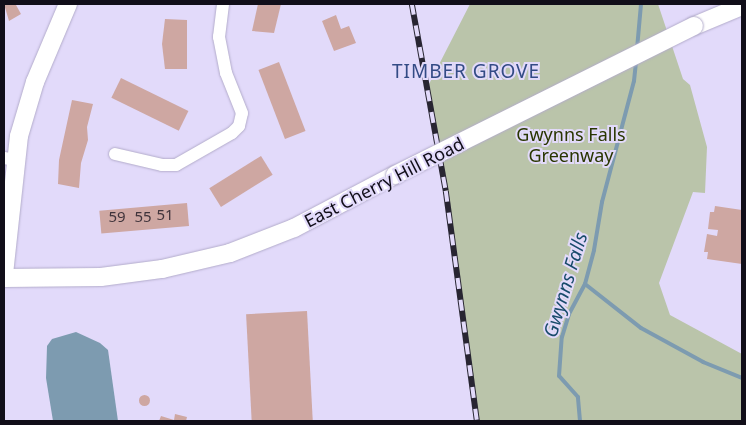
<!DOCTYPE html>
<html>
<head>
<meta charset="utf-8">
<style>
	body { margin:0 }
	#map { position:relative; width:746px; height:425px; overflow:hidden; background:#e2dafa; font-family:"Noto Sans",sans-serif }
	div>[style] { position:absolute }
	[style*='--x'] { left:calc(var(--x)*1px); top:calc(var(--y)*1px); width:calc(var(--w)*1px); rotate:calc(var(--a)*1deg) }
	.green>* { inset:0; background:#bac4aa }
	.water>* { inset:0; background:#7d9bb0 }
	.stream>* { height:4px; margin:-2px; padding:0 2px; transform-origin:2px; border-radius:2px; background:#7d9bb0 }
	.building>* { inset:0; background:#cea7a2; transform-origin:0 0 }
	.round { border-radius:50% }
	.roads { filter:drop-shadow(0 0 1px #b3accb) drop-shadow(0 0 1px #b3accb) }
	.street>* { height:12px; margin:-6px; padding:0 6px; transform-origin:6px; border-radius:6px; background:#fff }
	.secondary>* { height:18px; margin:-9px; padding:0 9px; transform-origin:9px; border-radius:9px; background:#fff }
	.rail>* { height:5.5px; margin-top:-2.75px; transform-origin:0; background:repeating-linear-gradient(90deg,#e2dafa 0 11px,#282532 0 22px); box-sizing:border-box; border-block:1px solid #282532 }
	.bridges { filter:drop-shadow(0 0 1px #b3accb) drop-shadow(0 0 1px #b3accb) }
	.secondary-bridge>* { height:18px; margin:-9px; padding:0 9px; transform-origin:9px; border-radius:9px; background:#fff }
	span { translate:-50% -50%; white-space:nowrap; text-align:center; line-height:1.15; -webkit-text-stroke:4px #e2dafa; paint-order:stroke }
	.number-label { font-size:15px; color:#40343b }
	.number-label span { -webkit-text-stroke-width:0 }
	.park-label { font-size:18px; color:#293601 }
	.street-label { font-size:18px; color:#110e19 }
	.neighbourhood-label { font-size:19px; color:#334b85; letter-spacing:1px }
	.water-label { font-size:19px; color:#184b6b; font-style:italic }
	.frame { position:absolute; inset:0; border:5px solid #110e19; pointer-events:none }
</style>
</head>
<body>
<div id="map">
	<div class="green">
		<div style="clip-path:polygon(470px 4px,658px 4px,683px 79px,690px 85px,707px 147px,705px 193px,693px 192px,659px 283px,670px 315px,742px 354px,742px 421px,477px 421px,429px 84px)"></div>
	</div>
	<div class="water">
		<div style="clip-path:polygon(76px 332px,100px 343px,108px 350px,118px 421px,53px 421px,46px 378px,47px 346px,52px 339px)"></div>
	</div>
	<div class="stream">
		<div style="--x:637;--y:49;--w:45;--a:-84.9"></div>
		<div style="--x:585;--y:284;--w:71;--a:38.2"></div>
		<div style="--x:641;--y:328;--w:71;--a:28.7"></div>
		<div style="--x:703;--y:362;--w:42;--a:22.3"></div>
		<div style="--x:580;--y:421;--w:24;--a:-95"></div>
		<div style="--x:578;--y:397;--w:28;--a:-132"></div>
		<div style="--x:559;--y:376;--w:39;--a:-86"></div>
		<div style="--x:562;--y:337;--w:24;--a:-73"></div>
		<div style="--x:569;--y:314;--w:34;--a:-62"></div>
		<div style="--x:585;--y:284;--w:35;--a:-75"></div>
		<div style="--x:594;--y:250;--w:49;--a:-80.5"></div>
		<div style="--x:602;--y:202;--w:125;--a:-75.2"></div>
		<div style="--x:634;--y:81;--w:20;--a:-84"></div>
	</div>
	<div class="building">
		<div style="clip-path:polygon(4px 4px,19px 4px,16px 5px,21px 14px,9px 21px)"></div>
		<div style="clip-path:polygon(258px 4px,281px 4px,274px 33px,252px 31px)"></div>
		<div style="clip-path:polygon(336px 15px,341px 29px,349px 26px,356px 43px,334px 51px,322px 21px)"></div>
		<div style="clip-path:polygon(165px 19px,187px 20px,187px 69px,165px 69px,162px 44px)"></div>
		<div style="left:279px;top:62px;width:74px;height:22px;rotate:69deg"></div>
		<div style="left:121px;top:78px;width:75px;height:22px;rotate:26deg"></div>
		<div style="clip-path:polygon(72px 100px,93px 104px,87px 127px,88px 140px,81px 163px,79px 188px,58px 184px,59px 160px)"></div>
		<div style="left:261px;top:156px;width:22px;height:61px;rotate:58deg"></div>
		<div style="left:187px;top:203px;width:23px;height:88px;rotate:85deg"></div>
		<div style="clip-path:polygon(715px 206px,742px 210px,742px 264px,707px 259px,708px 252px,704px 252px,707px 234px,717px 236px,718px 230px,708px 229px,710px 212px,714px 212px)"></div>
		<div style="left:307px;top:311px;width:110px;height:61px;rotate:87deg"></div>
		<div class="round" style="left:138.5px;top:394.5px;width:11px;height:11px"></div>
		<div style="clip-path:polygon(175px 414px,187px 417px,186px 421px,159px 421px,161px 416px,174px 420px)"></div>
	</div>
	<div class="roads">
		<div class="street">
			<div style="--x:115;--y:154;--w:48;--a:13.2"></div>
			<div style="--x:162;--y:165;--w:14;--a:0"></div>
			<div style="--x:176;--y:165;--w:64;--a:-29.7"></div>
			<div style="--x:232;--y:133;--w:10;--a:-45"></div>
			<div style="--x:239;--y:126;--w:13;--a:-77"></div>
			<div style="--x:242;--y:113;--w:43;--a:-111.8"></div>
			<div style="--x:226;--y:73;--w:37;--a:-101"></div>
			<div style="--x:219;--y:37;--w:33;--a:-83"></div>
			<div style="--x:4;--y:158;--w:11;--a:10"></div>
		</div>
		<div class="secondary">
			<div style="--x:694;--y:26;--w:52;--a:-22.6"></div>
			<div style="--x:4;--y:274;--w:139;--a:-83.8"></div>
			<div style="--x:19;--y:136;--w:56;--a:-73.5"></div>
			<div style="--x:35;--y:82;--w:85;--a:-67.1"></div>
			<div style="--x:4;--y:278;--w:97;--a:-0.6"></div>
			<div style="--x:101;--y:277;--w:62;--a:-7.5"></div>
			<div style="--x:162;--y:269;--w:70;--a:-13.2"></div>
			<div style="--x:230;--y:253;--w:69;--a:-21.3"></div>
			<div style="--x:294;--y:228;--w:114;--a:-27.7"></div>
		</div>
	</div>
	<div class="rail">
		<div style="--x:412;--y:4;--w:190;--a:79.7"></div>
		<div style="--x:446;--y:191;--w:232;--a:82.3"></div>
	</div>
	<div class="bridges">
		<div class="secondary-bridge">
			<div style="--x:395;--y:175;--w:334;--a:-26.5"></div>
		</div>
	</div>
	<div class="number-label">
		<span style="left:165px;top:215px">51</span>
		<span style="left:117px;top:217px">59</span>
		<span style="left:143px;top:217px">55</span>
	</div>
	<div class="park-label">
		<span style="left:571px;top:145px">Gwynns Falls<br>Greenway</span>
	</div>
	<div class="street-label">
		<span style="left:384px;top:182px;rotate:-27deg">East Cherry Hill Road</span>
	</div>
	<div class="neighbourhood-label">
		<span style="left:466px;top:72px">TIMBER GROVE</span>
	</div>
	<div class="water-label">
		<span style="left:566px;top:285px;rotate:-73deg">Gwynns Falls</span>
	</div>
	<div class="frame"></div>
</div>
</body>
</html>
